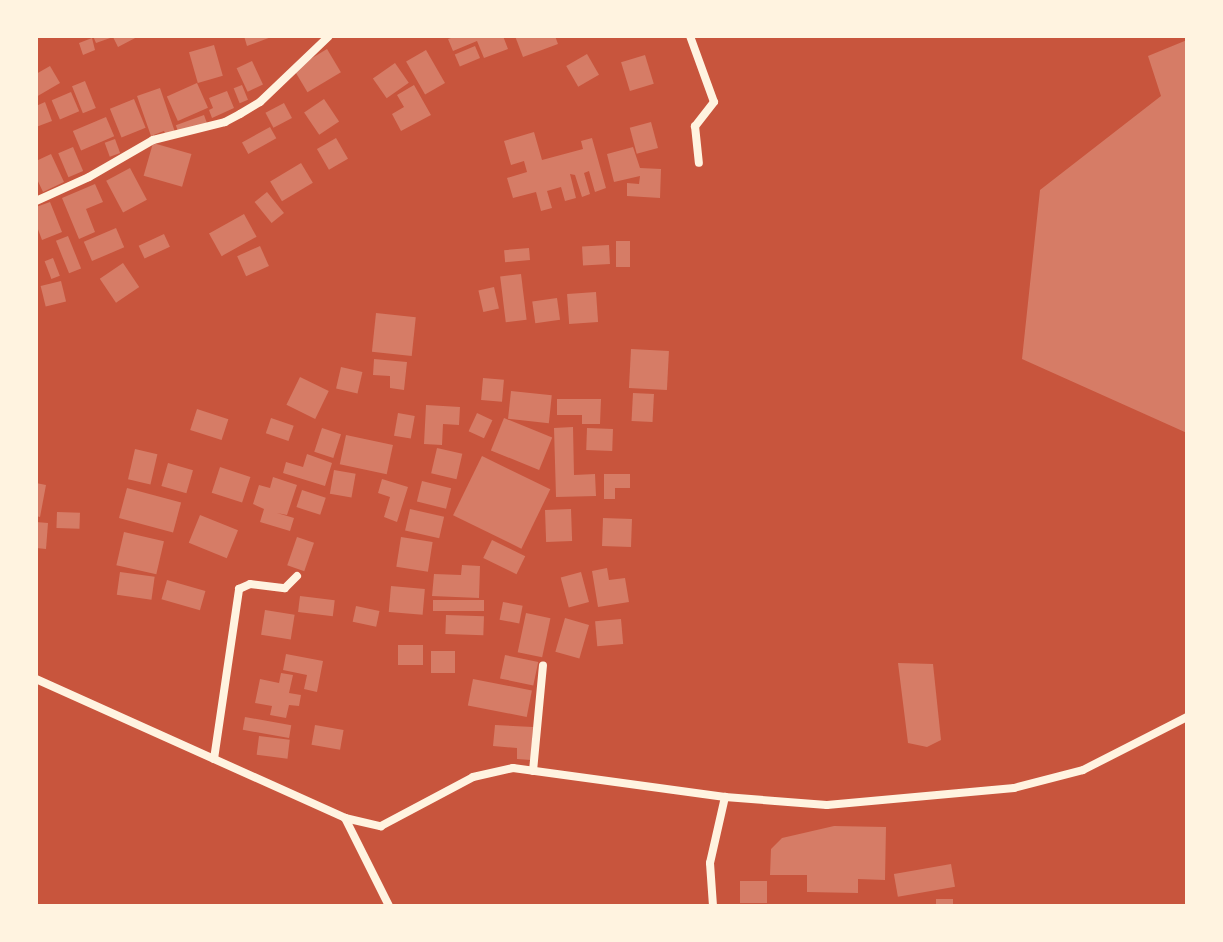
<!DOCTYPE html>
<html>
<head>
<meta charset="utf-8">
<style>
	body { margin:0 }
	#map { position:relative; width:1223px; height:942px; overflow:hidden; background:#c8553d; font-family:Mulish,sans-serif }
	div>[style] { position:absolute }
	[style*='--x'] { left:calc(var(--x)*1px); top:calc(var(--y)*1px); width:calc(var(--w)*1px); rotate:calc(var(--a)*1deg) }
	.building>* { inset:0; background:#d67c66; transform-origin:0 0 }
	.minor>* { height:8px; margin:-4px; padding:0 4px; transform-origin:4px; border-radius:4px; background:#fff3e0 }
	span { translate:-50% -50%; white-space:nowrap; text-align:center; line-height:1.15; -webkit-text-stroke:7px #fff3e0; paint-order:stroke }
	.frame { position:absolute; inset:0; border:38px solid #fff3e0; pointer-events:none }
</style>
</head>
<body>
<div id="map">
	<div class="building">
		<div style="clip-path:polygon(93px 36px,139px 36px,118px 47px,113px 37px,96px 43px)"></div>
		<div style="clip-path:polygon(244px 36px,274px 36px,247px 46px)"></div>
		<div style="clip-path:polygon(457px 36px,503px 36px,508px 49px,484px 58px,477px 41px,453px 51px,448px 39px)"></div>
		<div style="clip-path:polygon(515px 36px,555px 36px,558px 44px,523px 57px)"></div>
		<div style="clip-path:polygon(92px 38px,95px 50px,83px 55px,79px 43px)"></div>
		<div style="clip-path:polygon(1187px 40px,1187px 433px,1022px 359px,1040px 190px,1161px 96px,1148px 56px)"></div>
		<div style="left:214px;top:45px;width:32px;height:26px;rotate:74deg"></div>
		<div style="left:475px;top:46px;width:13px;height:22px;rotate:67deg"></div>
		<div style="left:327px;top:49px;width:27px;height:39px;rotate:59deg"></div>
		<div style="left:426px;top:50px;width:38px;height:23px;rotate:60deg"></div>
		<div style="left:587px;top:54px;width:24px;height:24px;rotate:60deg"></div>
		<div style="left:645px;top:55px;width:30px;height:25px;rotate:73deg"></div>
		<div style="left:252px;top:61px;width:26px;height:17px;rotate:65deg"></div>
		<div style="left:395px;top:63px;width:24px;height:27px;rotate:55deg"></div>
		<div style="clip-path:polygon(50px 66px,60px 83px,36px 97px,36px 74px)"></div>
		<div style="left:85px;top:81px;width:29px;height:14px;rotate:68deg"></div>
		<div style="left:197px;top:83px;width:27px;height:33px;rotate:66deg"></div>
		<div style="left:242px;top:85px;width:16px;height:9px;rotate:68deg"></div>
		<div style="clip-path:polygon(414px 85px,431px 115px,401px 131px,392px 114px,404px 107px,397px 95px)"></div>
		<div style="clip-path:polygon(160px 88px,176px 135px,167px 138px,164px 131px,151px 136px,137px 96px)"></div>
		<div style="clip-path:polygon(227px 91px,234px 108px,212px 118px,209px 110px,213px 108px,209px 98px)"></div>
		<div style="left:71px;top:92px;width:21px;height:21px;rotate:67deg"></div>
		<div style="left:134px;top:99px;width:31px;height:26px;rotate:68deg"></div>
		<div style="left:324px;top:99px;width:27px;height:24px;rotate:56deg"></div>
		<div style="clip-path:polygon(45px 102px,52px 121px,36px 127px,36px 106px)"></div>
		<div style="left:284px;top:103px;width:17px;height:21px;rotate:62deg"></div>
		<div style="left:204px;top:115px;width:12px;height:30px;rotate:70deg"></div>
		<div style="left:106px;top:117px;width:21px;height:36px;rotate:67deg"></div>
		<div style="left:651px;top:122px;width:27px;height:22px;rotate:75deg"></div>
		<div style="left:270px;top:127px;width:13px;height:32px;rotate:61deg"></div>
		<div style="clip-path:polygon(534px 132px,542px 160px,583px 149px,581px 141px,592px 138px,606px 188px,595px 192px,589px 171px,584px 173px,590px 194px,582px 197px,575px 175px,570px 174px,576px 198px,565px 201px,561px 187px,547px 191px,552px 208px,541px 211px,536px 192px,513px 198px,507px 178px,527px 172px,524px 161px,511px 165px,504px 141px)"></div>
		<div style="left:336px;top:138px;width:24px;height:22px;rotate:60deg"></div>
		<div style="left:115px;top:139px;width:15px;height:11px;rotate:70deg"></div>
		<div style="left:153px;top:143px;width:40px;height:34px;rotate:16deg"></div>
		<div style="left:73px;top:147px;width:26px;height:16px;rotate:67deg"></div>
		<div style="clip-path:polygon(633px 147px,640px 168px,661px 169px,660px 198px,627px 196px,627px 183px,639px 184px,640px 176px,614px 182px,607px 154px)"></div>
		<div style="clip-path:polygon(51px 154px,64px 182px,43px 192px,36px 177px,36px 161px)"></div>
		<div style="left:301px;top:163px;width:23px;height:36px;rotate:59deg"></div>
		<div style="left:130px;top:168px;width:36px;height:27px;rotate:62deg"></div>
		<div style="clip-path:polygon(95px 184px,103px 202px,86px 209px,95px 232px,79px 239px,62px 198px)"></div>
		<div style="left:267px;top:192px;width:27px;height:16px;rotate:51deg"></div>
		<div style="clip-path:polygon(50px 202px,62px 232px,42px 240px,36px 224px,36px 207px)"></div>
		<div style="left:244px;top:214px;width:26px;height:40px;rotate:61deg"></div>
		<div style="left:116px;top:228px;width:21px;height:35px;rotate:67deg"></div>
		<div style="left:164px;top:234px;width:14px;height:28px;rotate:65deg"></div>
		<div style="left:68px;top:236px;width:35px;height:13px;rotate:68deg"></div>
		<div style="left:616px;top:241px;width:14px;height:26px"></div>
		<div style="left:609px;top:245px;width:19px;height:27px;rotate:87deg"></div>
		<div style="left:260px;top:246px;width:22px;height:25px;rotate:66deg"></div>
		<div style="left:529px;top:248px;width:12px;height:25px;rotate:85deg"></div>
		<div style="left:53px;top:258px;width:19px;height:9px;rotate:69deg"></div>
		<div style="left:123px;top:263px;width:29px;height:28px;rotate:56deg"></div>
		<div style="left:521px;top:274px;width:46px;height:21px;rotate:83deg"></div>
		<div style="left:61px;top:281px;width:21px;height:21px;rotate:76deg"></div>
		<div style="left:494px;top:287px;width:22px;height:16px;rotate:77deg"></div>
		<div style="left:596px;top:292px;width:30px;height:29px;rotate:86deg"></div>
		<div style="left:557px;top:298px;width:22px;height:25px;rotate:82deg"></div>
		<div style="left:376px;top:313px;width:40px;height:39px;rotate:6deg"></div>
		<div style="left:631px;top:349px;width:38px;height:39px;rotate:3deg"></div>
		<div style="clip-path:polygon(374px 359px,407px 362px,404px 390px,390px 388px,390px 376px,373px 375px)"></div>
		<div style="left:341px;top:367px;width:22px;height:22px;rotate:13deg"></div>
		<div style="left:300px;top:377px;width:32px;height:31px;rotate:26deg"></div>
		<div style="left:483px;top:378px;width:21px;height:22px;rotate:5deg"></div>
		<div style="left:511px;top:391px;width:41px;height:28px;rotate:6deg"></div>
		<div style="left:633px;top:393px;width:21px;height:28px;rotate:3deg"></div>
		<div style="clip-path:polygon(557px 399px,601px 399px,600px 424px,582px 424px,582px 415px,557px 415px)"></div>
		<div style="clip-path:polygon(426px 405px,460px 407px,459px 425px,443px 424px,442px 445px,424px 444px)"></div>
		<div style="left:197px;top:409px;width:33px;height:22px;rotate:18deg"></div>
		<div style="left:398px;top:413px;width:17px;height:23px;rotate:10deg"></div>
		<div style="left:477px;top:413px;width:17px;height:20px;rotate:25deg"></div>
		<div style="left:271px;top:418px;width:24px;height:16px;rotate:19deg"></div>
		<div style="left:504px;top:418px;width:52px;height:35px;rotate:22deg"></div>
		<div style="clip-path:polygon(573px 427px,574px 475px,595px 474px,596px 496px,556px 497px,554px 428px)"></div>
		<div style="left:322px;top:428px;width:20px;height:25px;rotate:18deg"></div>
		<div style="left:587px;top:428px;width:26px;height:22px;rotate:2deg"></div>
		<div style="left:346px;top:435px;width:48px;height:30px;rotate:12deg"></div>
		<div style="left:437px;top:448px;width:26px;height:26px;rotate:13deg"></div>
		<div style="left:135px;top:449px;width:23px;height:31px;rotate:13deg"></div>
		<div style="clip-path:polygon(307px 454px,332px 463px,325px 486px,283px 473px,286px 462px,303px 467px)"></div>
		<div style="left:482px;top:456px;width:76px;height:66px;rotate:26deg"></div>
		<div style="left:168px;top:463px;width:26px;height:24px;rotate:16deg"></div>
		<div style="left:220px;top:467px;width:32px;height:27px;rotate:18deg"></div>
		<div style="left:334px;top:470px;width:22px;height:24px;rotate:10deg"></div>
		<div style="clip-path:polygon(604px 474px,630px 474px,630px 488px,615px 488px,615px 499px,604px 499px)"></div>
		<div style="clip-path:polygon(273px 477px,297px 485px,287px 515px,277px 513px,294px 518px,290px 531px,260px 522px,264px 509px,253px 504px,259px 485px,270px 488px)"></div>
		<div style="clip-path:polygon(382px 479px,408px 487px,397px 522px,384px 517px,390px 497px,378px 493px)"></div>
		<div style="left:422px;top:481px;width:30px;height:21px;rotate:14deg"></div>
		<div style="clip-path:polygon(36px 483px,46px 485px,40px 517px,36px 516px)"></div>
		<div style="left:127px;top:488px;width:56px;height:31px;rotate:15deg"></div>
		<div style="left:302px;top:490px;width:25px;height:18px;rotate:18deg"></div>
		<div style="left:410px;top:509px;width:35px;height:22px;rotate:13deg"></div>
		<div style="left:571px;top:509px;width:32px;height:26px;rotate:88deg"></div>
		<div style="left:57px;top:512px;width:23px;height:16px;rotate:2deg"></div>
		<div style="left:200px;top:515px;width:41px;height:30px;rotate:22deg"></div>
		<div style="left:603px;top:518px;width:29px;height:28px;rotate:2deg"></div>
		<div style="clip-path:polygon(36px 522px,48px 523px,46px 549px,36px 548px)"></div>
		<div style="left:124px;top:532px;width:41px;height:34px;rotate:13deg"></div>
		<div style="left:297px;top:537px;width:18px;height:30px;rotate:19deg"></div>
		<div style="left:401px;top:537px;width:32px;height:30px;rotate:9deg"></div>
		<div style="left:492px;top:540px;width:37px;height:20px;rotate:26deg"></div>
		<div style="clip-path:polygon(462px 565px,480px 566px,479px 598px,432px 596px,434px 574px,461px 575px)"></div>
		<div style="clip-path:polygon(607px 568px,609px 580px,625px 578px,629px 602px,598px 607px,592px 571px)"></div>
		<div style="left:120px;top:572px;width:35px;height:23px;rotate:8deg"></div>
		<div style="left:581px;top:572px;width:31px;height:21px;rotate:75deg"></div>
		<div style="left:167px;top:580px;width:40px;height:20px;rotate:16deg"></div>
		<div style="left:391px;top:586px;width:34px;height:26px;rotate:5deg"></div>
		<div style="left:300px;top:596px;width:35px;height:16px;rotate:7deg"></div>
		<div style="left:484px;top:600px;width:11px;height:51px;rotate:90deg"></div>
		<div style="left:503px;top:602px;width:20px;height:18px;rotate:11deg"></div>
		<div style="left:356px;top:606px;width:24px;height:16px;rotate:12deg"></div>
		<div style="left:265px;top:610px;width:30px;height:25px;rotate:9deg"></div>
		<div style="left:526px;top:613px;width:25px;height:40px;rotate:12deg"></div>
		<div style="left:446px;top:615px;width:38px;height:19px;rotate:2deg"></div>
		<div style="left:565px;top:618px;width:25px;height:35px;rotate:16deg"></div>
		<div style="left:621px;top:619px;width:25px;height:26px;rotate:85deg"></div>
		<div style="left:398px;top:645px;width:25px;height:20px"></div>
		<div style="left:431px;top:651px;width:24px;height:22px"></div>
		<div style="clip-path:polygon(286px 654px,323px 661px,317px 692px,304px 689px,307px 675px,283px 670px)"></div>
		<div style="left:505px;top:655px;width:34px;height:24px;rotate:12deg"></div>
		<div style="clip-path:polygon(898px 663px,933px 664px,941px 740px,927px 747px,908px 743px)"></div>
		<div style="clip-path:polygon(281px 673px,293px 675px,289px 693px,301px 695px,299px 706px,289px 705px,286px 718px,270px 715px,272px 706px,255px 703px,260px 679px,279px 683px)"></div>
		<div style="left:473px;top:679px;width:60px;height:27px;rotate:11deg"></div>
		<div style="left:245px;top:717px;width:47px;height:13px;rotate:10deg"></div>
		<div style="left:315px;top:725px;width:29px;height:20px;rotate:10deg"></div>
		<div style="clip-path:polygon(495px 725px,533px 727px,531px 760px,517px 759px,517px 748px,493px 746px)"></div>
		<div style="left:259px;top:736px;width:31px;height:19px;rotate:7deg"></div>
		<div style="clip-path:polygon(834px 826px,886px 827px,885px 880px,858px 879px,858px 893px,807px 892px,807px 875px,770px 875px,771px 849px,782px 838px)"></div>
		<div style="left:951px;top:864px;width:23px;height:58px;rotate:80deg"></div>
		<div style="left:740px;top:881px;width:27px;height:22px"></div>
		<div style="left:936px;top:899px;width:17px;height:7px"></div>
	</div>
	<div class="minor">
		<div style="--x:690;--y:36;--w:70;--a:70"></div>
		<div style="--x:714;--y:102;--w:31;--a:128"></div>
		<div style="--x:695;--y:126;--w:37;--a:84"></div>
		<div style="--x:36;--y:201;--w:58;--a:-24.4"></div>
		<div style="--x:89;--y:177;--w:74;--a:-30"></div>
		<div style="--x:153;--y:140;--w:74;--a:-14"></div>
		<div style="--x:225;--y:122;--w:17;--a:-28"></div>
		<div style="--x:240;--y:114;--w:23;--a:-31"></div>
		<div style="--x:260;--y:102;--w:95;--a:-43.7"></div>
		<div style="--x:36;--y:679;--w:339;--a:24.2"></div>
		<div style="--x:345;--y:818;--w:37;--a:13"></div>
		<div style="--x:381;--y:826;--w:104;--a:-28"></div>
		<div style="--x:473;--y:777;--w:41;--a:-12.7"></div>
		<div style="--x:513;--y:768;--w:214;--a:7.8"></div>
		<div style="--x:725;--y:797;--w:102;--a:4.5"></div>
		<div style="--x:827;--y:805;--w:188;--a:-5.2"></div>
		<div style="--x:1014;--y:788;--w:71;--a:-14.6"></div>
		<div style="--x:1083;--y:770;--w:117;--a:-27"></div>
		<div style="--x:214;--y:759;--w:172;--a:-81.6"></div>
		<div style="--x:239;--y:589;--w:12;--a:-24"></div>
		<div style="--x:250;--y:584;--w:35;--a:7"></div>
		<div style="--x:285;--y:588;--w:17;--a:-45"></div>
		<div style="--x:533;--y:771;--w:106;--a:-84.6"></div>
		<div style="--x:345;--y:818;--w:98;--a:63.4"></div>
		<div style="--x:713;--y:906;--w:43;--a:-94"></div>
		<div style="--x:710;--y:863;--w:68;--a:-77.2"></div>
	</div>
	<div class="frame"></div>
</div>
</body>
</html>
